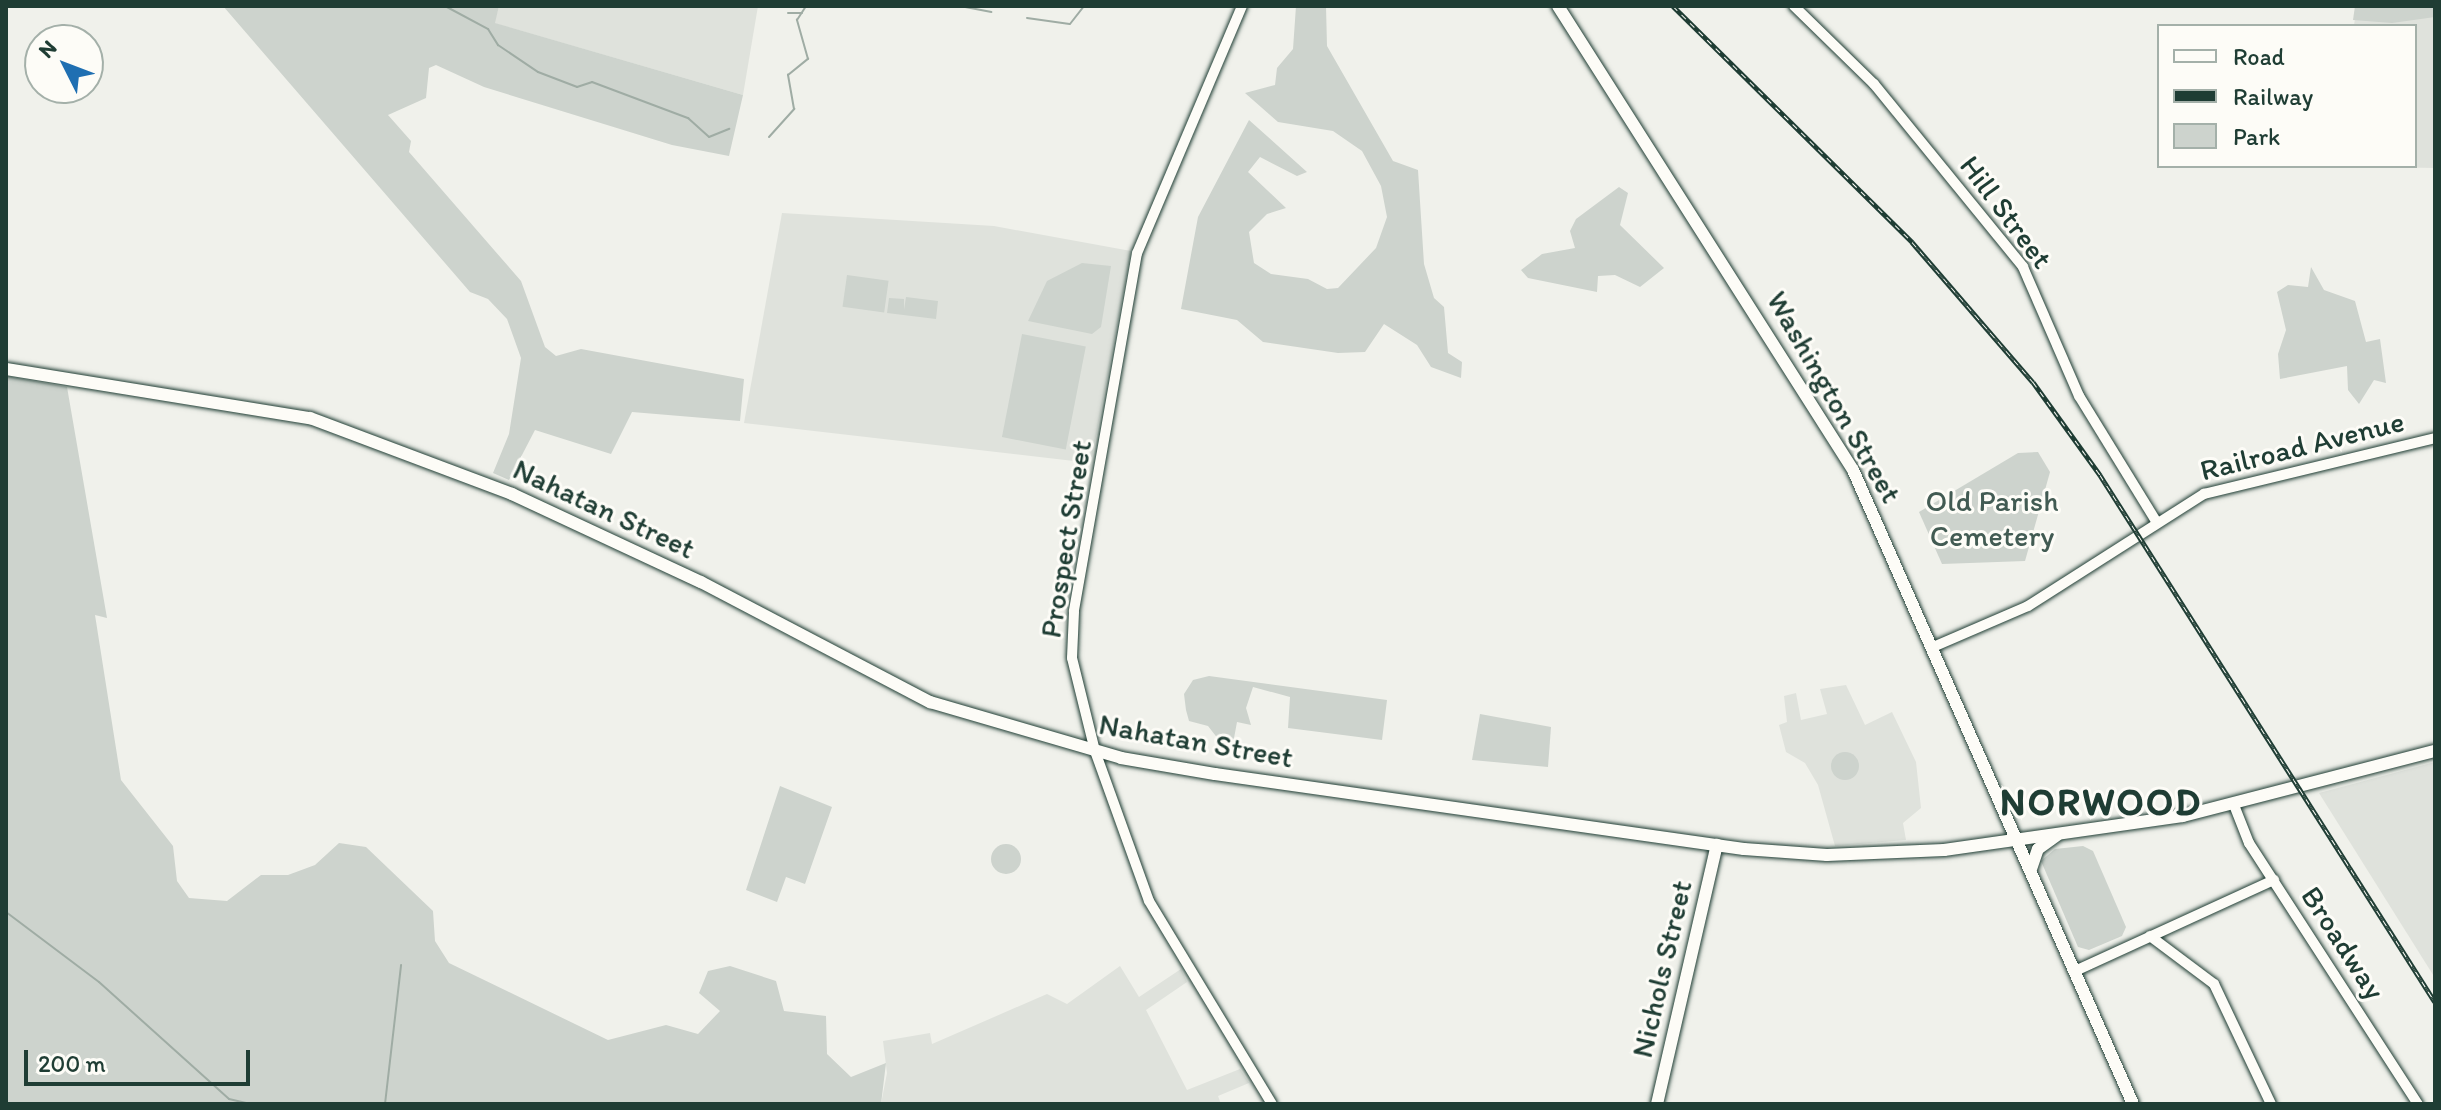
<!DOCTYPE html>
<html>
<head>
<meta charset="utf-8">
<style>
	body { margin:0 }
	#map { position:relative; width:2441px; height:1110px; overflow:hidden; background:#f0f1eb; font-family:Itim,sans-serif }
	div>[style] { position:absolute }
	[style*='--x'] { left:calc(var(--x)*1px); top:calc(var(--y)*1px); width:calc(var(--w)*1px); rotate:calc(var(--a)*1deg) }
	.built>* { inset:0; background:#dfe2dc }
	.green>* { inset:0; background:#cdd3cd; transform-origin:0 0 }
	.round { border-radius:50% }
	.stream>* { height:2px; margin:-1px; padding:0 1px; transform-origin:1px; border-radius:1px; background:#9faca4 }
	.roads { filter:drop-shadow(0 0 2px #1f3d34) drop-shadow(0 0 2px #1f3d34) }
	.minor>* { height:10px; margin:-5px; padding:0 5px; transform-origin:5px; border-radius:5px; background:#fdfcf7 }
	.major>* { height:12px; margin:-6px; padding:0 6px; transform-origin:6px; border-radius:6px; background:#fdfcf7 }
	.rail>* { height:5px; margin-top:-2.5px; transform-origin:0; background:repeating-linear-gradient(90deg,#fdfcf7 0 6px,#1f3d34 0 12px); box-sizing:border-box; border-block:2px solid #1f3d34 }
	span { translate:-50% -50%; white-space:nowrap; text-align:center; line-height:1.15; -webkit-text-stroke:6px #fdfcf7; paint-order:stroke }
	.street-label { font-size:30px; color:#1f3d34 }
	.park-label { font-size:30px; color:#425b53 }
	.district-label { font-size:38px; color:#1f3d34; font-weight:700; letter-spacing:2px }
	.frame { position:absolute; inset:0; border:8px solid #1f3d34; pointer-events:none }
	.legend { position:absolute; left:2157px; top:24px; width:260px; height:144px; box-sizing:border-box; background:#fdfcf7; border:2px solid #a4b0a9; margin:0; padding:10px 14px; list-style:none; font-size:24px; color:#1f3d34 }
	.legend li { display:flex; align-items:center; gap:16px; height:40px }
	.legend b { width:40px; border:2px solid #a4b0a9 }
	.north { position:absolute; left:24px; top:24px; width:80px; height:80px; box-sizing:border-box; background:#fdfcf7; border:2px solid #a4b0a9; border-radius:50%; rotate:312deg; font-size:22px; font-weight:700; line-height:32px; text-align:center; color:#1f3d34 }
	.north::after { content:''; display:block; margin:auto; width:28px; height:36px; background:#1f6fb2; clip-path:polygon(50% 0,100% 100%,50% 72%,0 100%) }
	.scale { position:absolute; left:24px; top:1050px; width:226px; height:36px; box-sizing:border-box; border:4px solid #1f3d34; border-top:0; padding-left:10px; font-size:24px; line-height:28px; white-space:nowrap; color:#1f3d34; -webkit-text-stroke:6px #fdfcf7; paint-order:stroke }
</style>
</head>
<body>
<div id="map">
	<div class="built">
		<div style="clip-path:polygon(499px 6px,758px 6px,743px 95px,494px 23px)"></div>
		<div style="clip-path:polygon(2357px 6px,2435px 6px,2435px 168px,2379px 167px,2415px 166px,2415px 26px,2354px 25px)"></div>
		<div style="clip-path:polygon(782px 213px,994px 226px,1131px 251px,1091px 463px,744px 423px)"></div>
		<div style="clip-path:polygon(1846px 685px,1865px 725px,1892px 712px,1916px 762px,1921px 808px,1903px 823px,1906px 840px,1835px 846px,1818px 785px,1805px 763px,1786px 752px,1779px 725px,1787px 722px,1784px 696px,1796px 693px,1801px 720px,1827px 714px,1820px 689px)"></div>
		<div style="clip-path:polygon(2435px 762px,2435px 978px,2319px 793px)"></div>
		<div style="clip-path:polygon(1120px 966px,1139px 997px,1181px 969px,1187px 982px,1146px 1010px,1187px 1090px,1240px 1069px,1249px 1083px,1218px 1096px,1221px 1104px,881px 1104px,887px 1073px,883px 1041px,930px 1033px,932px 1044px,1047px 994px,1067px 1004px)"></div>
	</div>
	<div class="green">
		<div style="clip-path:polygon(223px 6px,499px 6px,495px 23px,743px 95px,729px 156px,672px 145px,484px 87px,436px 65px,429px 68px,426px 98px,388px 115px,411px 141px,409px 152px,521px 281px,545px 347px,556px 356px,581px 349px,744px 379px,740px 421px,632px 412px,611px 454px,535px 430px,509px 480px,493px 473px,509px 434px,521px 358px,507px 319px,488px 299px,470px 292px)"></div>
		<div style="clip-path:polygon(1296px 6px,1326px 6px,1327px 46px,1393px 161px,1418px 170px,1424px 264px,1434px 298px,1444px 307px,1448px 353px,1462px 362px,1461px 378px,1431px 367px,1417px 345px,1384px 324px,1365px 352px,1338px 353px,1263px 342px,1237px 320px,1181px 309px,1198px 217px,1249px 120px,1307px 172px,1297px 176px,1260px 157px,1248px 172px,1286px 208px,1267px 214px,1249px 232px,1254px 263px,1271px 274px,1308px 279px,1327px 289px,1338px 288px,1376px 248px,1387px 217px,1381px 186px,1362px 151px,1333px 131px,1278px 122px,1245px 93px,1275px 85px,1277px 68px,1293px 49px)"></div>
		<div style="clip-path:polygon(2355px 6px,2435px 6px,2435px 17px,2392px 23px,2353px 20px)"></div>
		<div style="clip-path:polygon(1619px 187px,1628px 193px,1620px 225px,1664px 268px,1640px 287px,1615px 275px,1598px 276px,1597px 292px,1528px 278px,1521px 270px,1542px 254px,1575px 248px,1570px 231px,1576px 219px)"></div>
		<div style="clip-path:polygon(1082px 263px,1111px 266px,1101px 327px,1092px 334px,1028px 321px,1047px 281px)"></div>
		<div style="clip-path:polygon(2311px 267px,2324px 290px,2355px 301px,2366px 342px,2380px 339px,2386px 383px,2374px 380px,2359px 404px,2348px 390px,2347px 366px,2280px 379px,2278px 354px,2286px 330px,2277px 292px,2288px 285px,2308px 287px)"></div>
		<div style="left:847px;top:275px;width:42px;height:32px;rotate:8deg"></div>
		<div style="clip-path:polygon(906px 297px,938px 301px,936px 319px,887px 313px,889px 298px,904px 299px,904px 310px)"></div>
		<div style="left:1022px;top:334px;width:65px;height:105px;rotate:11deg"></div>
		<div style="clip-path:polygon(6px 376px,67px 387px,107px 618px,95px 615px,121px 780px,173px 846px,177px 881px,189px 898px,227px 901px,261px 875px,288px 875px,315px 865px,339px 843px,366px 847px,433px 911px,435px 941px,449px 963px,608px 1040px,666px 1025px,698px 1034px,720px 1011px,699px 993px,708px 971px,730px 966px,776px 981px,784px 1011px,826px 1016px,827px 1054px,851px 1077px,886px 1063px,881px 1104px,6px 1104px)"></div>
		<div style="clip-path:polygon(2038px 452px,2050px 472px,2025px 561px,1942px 564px,1919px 512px,2018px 453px)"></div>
		<div style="clip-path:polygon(1209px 676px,1387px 700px,1382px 740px,1288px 728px,1290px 697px,1253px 687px,1246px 708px,1251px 725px,1237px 722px,1232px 749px,1226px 749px,1208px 726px,1189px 721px,1186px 710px,1184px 694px,1193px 680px)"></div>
		<div style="clip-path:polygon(1480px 714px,1551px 727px,1548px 767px,1472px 760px)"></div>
		<div class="round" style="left:1831px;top:752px;width:28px;height:28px"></div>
		<div style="clip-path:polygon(780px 786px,832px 807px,805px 884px,786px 877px,777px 902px,746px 890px)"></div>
		<div class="round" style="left:991px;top:844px;width:30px;height:30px"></div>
		<div style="clip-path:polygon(2083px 846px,2093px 851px,2126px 927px,2122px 936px,2089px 950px,2078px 947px,2041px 861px,2055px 849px)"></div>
	</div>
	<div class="stream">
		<div style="--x:445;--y:6;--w:49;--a:28.1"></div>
		<div style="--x:488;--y:29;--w:19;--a:58"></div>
		<div style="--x:498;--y:45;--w:48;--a:34"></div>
		<div style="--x:538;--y:72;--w:42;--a:21"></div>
		<div style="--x:577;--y:87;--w:16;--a:-18"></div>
		<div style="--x:592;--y:82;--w:103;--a:20.6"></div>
		<div style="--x:688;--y:118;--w:28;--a:42"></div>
		<div style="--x:709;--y:137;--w:22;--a:-22"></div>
		<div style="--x:960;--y:6;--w:32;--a:11"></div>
		<div style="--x:788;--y:13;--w:14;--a:0"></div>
		<div style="--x:1027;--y:18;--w:43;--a:7.9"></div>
		<div style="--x:1070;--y:24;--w:23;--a:-52"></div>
		<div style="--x:769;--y:137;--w:38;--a:-48"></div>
		<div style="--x:794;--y:109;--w:35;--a:-100"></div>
		<div style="--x:788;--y:75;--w:26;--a:-39"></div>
		<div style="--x:808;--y:59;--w:41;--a:-105.8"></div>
		<div style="--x:797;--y:20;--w:17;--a:-57"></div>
		<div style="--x:6;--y:912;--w:116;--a:37"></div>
		<div style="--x:99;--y:982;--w:175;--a:42"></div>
		<div style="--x:229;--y:1099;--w:22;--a:13"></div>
		<div style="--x:385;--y:1104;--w:140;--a:-83.4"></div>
		<div style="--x:726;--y:1104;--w:2;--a:-27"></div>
	</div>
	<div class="roads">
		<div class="minor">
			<div style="--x:1242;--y:6;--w:268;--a:113"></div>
			<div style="--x:1137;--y:253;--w:364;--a:100"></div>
			<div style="--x:1074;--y:612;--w:46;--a:92.5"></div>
			<div style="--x:1072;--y:658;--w:96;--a:76.1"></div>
			<div style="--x:1095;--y:751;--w:159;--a:70.2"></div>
			<div style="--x:1149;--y:901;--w:237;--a:58.8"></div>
			<div style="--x:1794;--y:6;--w:112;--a:44.3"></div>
			<div style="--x:1874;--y:84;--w:236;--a:50.8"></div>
			<div style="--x:2023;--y:267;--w:141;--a:66.5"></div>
			<div style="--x:2079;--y:396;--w:147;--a:58.4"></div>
			<div style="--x:1933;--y:647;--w:103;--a:-23.3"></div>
			<div style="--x:2028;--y:606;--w:209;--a:-32.5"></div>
			<div style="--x:2204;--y:494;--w:238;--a:-13.6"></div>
			<div style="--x:2234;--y:805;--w:41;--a:68.5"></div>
			<div style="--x:2249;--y:843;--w:311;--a:57.1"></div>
			<div style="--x:2150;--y:936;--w:80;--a:36.9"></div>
			<div style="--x:2214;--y:984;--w:133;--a:64.6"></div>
			<div style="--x:2075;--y:971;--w:219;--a:-24.6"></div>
		</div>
		<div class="major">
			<div style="--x:1558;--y:6;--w:550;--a:57.55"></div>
			<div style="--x:1853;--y:470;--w:693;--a:66.17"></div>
			<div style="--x:6;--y:369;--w:308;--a:9.2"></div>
			<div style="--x:310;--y:418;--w:216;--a:20.6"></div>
			<div style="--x:512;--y:494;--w:208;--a:25"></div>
			<div style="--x:701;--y:582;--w:259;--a:27.7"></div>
			<div style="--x:930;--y:702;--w:199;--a:16.3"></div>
			<div style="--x:1121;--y:758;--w:95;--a:9.7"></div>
			<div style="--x:1215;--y:774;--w:534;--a:8.07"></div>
			<div style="--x:1744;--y:849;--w:83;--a:4.1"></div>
			<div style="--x:1827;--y:855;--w:117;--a:-2.4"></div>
			<div style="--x:1944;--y:850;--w:241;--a:-8.1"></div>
			<div style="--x:2183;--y:816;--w:260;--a:-14.5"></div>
			<div style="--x:2031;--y:869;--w:21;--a:-71"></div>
			<div style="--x:2038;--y:849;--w:24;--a:-36"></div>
			<div style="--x:1657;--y:1104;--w:266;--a:-77"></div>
		</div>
	</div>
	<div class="rail">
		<div style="--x:1673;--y:6;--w:336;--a:44.6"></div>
		<div style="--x:1912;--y:242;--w:185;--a:49.2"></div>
		<div style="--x:2033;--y:382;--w:115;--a:54.2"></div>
		<div style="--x:2100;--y:475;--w:624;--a:57.56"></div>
	</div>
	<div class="street-label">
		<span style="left:2006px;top:212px;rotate:53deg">Hill Street</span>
		<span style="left:1834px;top:397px;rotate:60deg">Washington Street</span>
		<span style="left:2302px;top:446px;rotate:-14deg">Railroad Avenue</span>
		<span style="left:604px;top:509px;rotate:25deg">Nahatan Street</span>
		<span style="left:1066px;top:539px;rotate:-81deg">Prospect Street</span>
		<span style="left:1196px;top:741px;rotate:10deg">Nahatan Street</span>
		<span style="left:2343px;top:943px;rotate:57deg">Broadway</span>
		<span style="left:1662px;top:969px;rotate:-77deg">Nichols Street</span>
	</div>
	<div class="park-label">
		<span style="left:1992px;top:518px">Old Parish<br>Cemetery</span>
	</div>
	<div class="district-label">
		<span style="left:2101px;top:803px">NORWOOD</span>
	</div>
	<div class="frame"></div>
	<ul class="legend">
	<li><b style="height:10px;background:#fdfcf7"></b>Road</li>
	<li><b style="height:10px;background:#1f3d34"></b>Railway</li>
	<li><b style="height:22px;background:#cdd3cd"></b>Park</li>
	</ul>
	<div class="north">N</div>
	<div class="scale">200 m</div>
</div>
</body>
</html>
